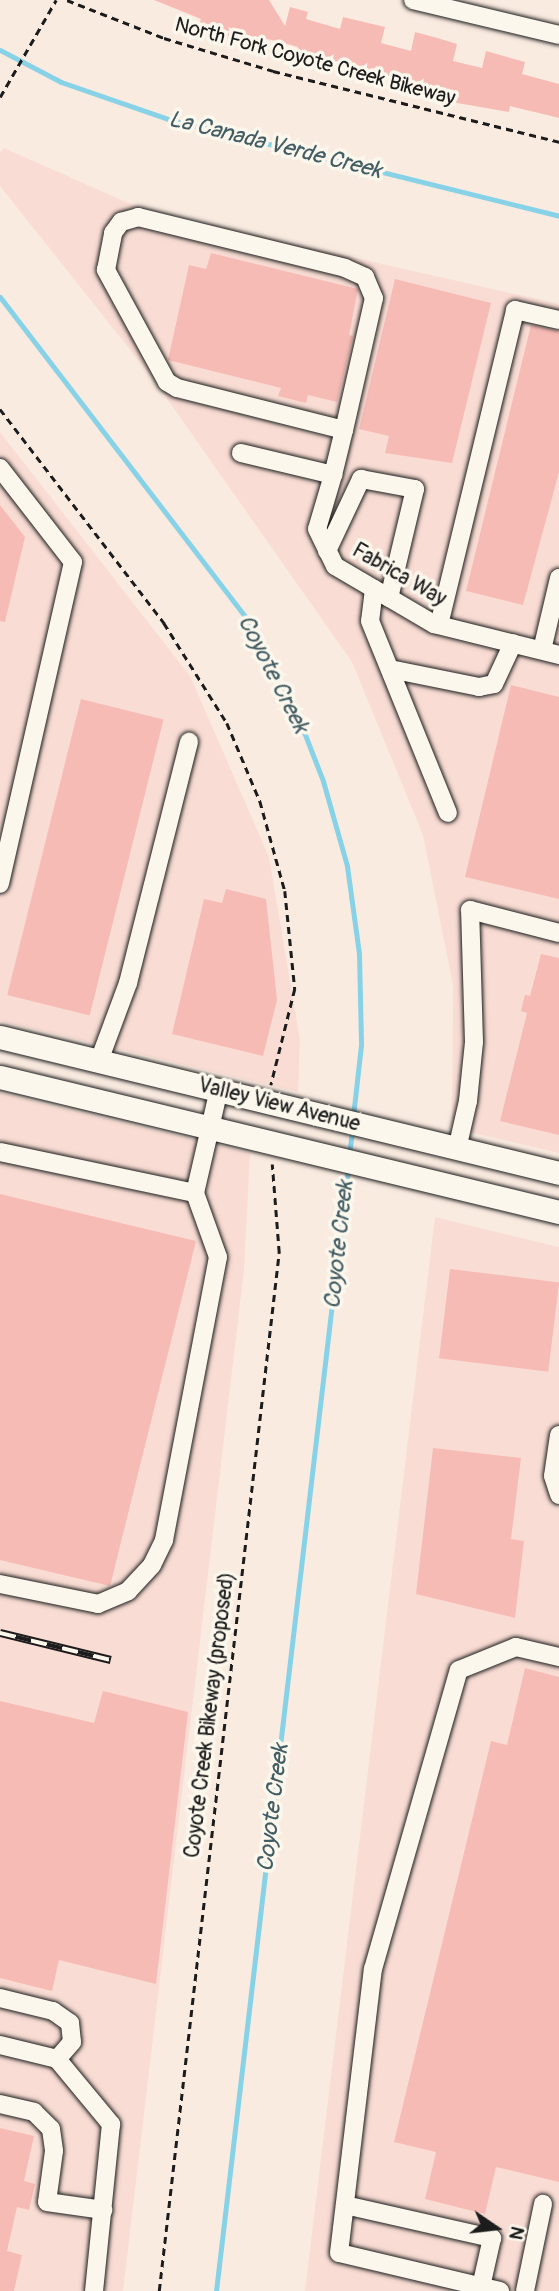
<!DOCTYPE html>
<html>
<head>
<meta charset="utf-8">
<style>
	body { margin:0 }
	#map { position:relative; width:559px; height:2291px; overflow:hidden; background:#faebe1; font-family:Pangolin,sans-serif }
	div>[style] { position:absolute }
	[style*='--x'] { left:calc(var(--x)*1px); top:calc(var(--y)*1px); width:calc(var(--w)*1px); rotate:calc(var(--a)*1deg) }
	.built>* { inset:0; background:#f9ddd4 }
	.stream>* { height:5px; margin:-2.5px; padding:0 2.5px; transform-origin:2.5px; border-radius:2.5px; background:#88d2e8 }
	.building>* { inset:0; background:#f7bbb5; transform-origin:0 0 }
	.path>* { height:2.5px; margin-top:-1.25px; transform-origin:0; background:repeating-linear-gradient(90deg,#1c1c1c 0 7px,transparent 0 12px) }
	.roads { filter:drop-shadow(0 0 2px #1c1c1c) drop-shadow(0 0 2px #1c1c1c) }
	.minor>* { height:18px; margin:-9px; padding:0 9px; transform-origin:9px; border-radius:9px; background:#fbf7ec }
	.major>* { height:23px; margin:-11.5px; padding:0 11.5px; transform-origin:11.5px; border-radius:11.5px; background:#fbf7ec }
	.rail>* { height:8px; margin-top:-4px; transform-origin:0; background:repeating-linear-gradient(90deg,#fbf7ec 0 16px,#1c1c1c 0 32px); box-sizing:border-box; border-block:2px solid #1c1c1c }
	span { translate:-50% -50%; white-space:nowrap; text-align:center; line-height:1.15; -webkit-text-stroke:7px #fbf7ec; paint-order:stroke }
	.street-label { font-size:21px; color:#1c1c1c }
	.water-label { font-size:23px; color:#425c63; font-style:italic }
	.north { position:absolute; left:461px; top:2193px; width:70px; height:70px; -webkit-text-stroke:5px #fbf7ec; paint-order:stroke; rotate:104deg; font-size:19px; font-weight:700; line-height:28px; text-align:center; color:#1c1c1c }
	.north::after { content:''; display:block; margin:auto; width:24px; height:32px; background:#1c1c1c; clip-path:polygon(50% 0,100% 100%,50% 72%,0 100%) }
</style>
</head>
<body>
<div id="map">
	<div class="built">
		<div style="clip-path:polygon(4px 148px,144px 210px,559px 304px,559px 1153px,452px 1128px,453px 985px,423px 835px,352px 662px,151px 376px,0 186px,0 152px)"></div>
		<div style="clip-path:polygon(0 432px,190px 676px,269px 857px,300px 1040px,298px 1092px,0 1021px)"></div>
		<div style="clip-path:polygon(0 1093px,250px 1153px,244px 1270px,123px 2291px,0 2291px)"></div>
		<div style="clip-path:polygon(435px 1217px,559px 1247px,559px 2291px,305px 2291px)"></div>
	</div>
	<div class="stream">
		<div style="--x:0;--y:50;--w:69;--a:27.7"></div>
		<div style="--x:61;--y:82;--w:113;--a:19.1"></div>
		<div style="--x:168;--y:119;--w:403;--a:13.9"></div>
		<div style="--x:0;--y:297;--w:402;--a:52.5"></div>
		<div style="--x:245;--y:616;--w:106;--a:61.7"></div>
		<div style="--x:295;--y:709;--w:77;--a:68.7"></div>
		<div style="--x:323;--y:781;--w:88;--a:74.2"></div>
		<div style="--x:347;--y:866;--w:89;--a:82.2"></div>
		<div style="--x:359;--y:954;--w:91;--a:88.7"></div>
		<div style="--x:361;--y:1045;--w:71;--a:96.4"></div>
		<div style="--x:349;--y:1155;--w:25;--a:-83"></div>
		<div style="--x:216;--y:2291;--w:1131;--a:-83.3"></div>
	</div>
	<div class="building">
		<div style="clip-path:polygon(154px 0,269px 0,285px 26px,290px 7px,308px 12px,306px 19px,340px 29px,343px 17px,385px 27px,381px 43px,411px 51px,415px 32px,434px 37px,457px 44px,453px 61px,482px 68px,486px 51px,525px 62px,522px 74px,559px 84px,559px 118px,510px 106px,509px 112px,440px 100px,442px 92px,297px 54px,298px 47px,272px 40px,254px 37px,252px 46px,239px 43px,211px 33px,213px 30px,199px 25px,201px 19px)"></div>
		<div style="clip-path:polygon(211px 253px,358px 289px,349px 335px,353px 336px,337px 402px,308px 395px,306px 403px,278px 396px,281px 388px,168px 360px,189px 265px,206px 269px)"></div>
		<div style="clip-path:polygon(395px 279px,491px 303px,452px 463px,385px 453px,389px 436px,359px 429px)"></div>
		<div style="clip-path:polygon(531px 325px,559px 331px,559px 472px,523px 605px,466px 591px)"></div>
		<div style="clip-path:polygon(0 505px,25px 537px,5px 622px,0 621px)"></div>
		<div style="clip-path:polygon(511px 685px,559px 697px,559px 899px,465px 877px)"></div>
		<div style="left:81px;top:699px;width:85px;height:305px;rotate:14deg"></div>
		<div style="clip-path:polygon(226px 889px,266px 899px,277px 1000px,263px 1056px,172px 1034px,204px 899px,222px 903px)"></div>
		<div style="clip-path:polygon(541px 954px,559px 958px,559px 1135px,500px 1121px,527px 1013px,521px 1011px,525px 995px,530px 996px)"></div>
		<div style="clip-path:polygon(0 1194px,196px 1241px,110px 1586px,0 1560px)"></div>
		<div style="left:450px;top:1269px;width:110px;height:90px;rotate:7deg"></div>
		<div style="clip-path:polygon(433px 1448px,521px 1458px,511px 1539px,524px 1541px,515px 1618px,416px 1594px)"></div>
		<div style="clip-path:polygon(525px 1668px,559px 1677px,559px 2182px,496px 2167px,485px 2214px,425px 2199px,436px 2152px,394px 2142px,491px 1741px,507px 1745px)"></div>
		<div style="clip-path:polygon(103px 1691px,188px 1712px,156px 1984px,59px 1960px,52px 1991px,0 1978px,0 1701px,94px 1723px)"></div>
		<div style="clip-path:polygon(0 2128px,34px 2136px,24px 2181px,35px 2184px,29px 2210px,17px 2207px,7px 2251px,22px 2255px,14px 2291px,0 2291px)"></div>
	</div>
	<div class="path">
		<div style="--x:67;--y:0;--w:104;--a:21.4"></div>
		<div style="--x:164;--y:38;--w:114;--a:16.8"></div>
		<div style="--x:273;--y:71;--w:295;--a:13.9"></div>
		<div style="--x:0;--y:97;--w:112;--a:-60"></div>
		<div style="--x:0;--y:409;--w:270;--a:52.5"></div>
		<div style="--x:164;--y:623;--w:118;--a:57.8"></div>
		<div style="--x:227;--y:723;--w:85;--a:67.1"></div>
		<div style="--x:260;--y:801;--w:93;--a:74.5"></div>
		<div style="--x:285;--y:891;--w:99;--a:84.2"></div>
		<div style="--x:295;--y:989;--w:99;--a:104"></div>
		<div style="--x:159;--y:2291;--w:1045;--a:-83.41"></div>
		<div style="--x:279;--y:1253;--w:89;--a:-94.5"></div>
	</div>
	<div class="roads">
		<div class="minor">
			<div style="--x:413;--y:0;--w:150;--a:13.5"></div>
			<div style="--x:344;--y:430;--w:172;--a:-165.9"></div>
			<div style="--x:177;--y:388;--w:12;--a:-149"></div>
			<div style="--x:167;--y:382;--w:128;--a:-118.6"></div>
			<div style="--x:106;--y:270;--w:38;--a:-79"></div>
			<div style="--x:113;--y:233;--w:14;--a:-54"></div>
			<div style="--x:121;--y:222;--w:18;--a:-16"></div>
			<div style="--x:138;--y:217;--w:213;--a:13.8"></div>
			<div style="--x:345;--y:268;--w:22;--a:24"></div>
			<div style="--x:365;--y:277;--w:23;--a:67"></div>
			<div style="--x:374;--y:298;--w:135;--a:102.8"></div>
			<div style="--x:344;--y:430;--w:46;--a:103.7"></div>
			<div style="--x:333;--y:475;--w:56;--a:106.5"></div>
			<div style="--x:317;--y:529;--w:41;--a:64.1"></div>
			<div style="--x:335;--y:566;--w:115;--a:30.4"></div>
			<div style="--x:434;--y:624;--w:129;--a:13.9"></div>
			<div style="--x:241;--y:453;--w:95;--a:13.4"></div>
			<div style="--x:0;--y:468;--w:119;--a:52.2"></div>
			<div style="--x:73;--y:562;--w:330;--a:102.8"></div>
			<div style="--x:327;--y:551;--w:80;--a:-64.7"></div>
			<div style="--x:361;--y:479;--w:55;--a:10.5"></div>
			<div style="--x:415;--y:489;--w:112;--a:103.4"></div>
			<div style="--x:374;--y:589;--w:32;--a:97"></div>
			<div style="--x:370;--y:621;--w:207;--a:67.9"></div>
			<div style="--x:439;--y:625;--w:324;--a:-76.4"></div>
			<div style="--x:515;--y:310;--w:45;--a:12.8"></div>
			<div style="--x:542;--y:650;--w:74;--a:-76.7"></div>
			<div style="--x:390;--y:669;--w:91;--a:11.4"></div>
			<div style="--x:479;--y:687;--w:15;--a:-11"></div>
			<div style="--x:494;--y:684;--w:45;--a:-65.1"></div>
			<div style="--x:99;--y:1061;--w:83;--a:-69.6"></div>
			<div style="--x:128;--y:983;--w:249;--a:-75.8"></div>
			<div style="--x:457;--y:1149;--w:49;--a:-77.1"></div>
			<div style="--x:468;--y:1101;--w:59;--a:-84.2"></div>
			<div style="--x:474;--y:1042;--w:132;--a:-91.7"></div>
			<div style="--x:470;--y:910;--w:92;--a:14.5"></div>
			<div style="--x:0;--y:1152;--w:199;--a:11.9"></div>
			<div style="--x:195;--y:1193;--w:107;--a:-77"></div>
			<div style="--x:559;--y:1435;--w:41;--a:98.3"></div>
			<div style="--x:553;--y:1476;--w:20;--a:72"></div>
			<div style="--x:0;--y:1584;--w:100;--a:11.5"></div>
			<div style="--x:98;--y:1604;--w:33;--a:-23"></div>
			<div style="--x:128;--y:1591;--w:35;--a:-47"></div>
			<div style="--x:152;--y:1565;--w:28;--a:-64"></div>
			<div style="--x:164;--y:1540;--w:288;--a:-79.2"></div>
			<div style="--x:218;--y:1257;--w:68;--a:-109.8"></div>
			<div style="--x:0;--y:1998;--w:55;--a:13.8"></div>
			<div style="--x:53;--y:2011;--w:21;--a:35"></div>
			<div style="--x:70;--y:2023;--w:19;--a:84"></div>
			<div style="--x:72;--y:2042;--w:23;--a:131"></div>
			<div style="--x:0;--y:2045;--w:59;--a:13.8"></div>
			<div style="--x:57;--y:2059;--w:85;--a:50.3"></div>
			<div style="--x:111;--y:2124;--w:168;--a:95.8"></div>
			<div style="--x:0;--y:2104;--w:35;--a:13"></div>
			<div style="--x:34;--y:2112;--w:24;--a:45"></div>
			<div style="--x:51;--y:2129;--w:22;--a:82"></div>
			<div style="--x:54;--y:2151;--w:51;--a:97.8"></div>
			<div style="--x:47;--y:2202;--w:57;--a:8.1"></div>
			<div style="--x:345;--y:2205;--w:151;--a:12.7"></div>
			<div style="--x:492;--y:2238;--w:50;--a:102.7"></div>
			<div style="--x:500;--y:2291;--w:165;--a:-166.7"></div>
			<div style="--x:339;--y:2253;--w:286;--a:-83.2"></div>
			<div style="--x:373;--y:1969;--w:311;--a:-74"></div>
			<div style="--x:459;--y:1670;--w:61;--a:-22"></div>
			<div style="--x:516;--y:1647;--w:44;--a:13.1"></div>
			<div style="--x:525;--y:2291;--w:89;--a:-78.3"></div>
		</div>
		<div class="major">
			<div style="--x:0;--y:1037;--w:575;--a:13.67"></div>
			<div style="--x:0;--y:1077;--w:575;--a:13.58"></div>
		</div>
	</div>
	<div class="rail">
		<div style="--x:0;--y:1633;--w:114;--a:13.7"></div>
	</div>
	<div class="street-label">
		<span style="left:315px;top:62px;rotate:15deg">North Fork Coyote Creek Bikeway</span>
		<span style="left:399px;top:575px;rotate:30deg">Fabrica Way</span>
		<span style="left:279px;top:1105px;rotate:14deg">Valley View Avenue</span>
		<span style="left:210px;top:1715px;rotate:-83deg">Coyote Creek Bikeway (proposed)</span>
	</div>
	<div class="water-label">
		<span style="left:275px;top:145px;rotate:14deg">La Canada Verde Creek</span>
		<span style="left:273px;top:674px;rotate:63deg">Coyote Creek</span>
		<span style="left:339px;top:1245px;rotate:-84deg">Coyote Creek</span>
		<span style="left:273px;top:1808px;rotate:-83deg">Coyote Creek</span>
	</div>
	<div class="north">N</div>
</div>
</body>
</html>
